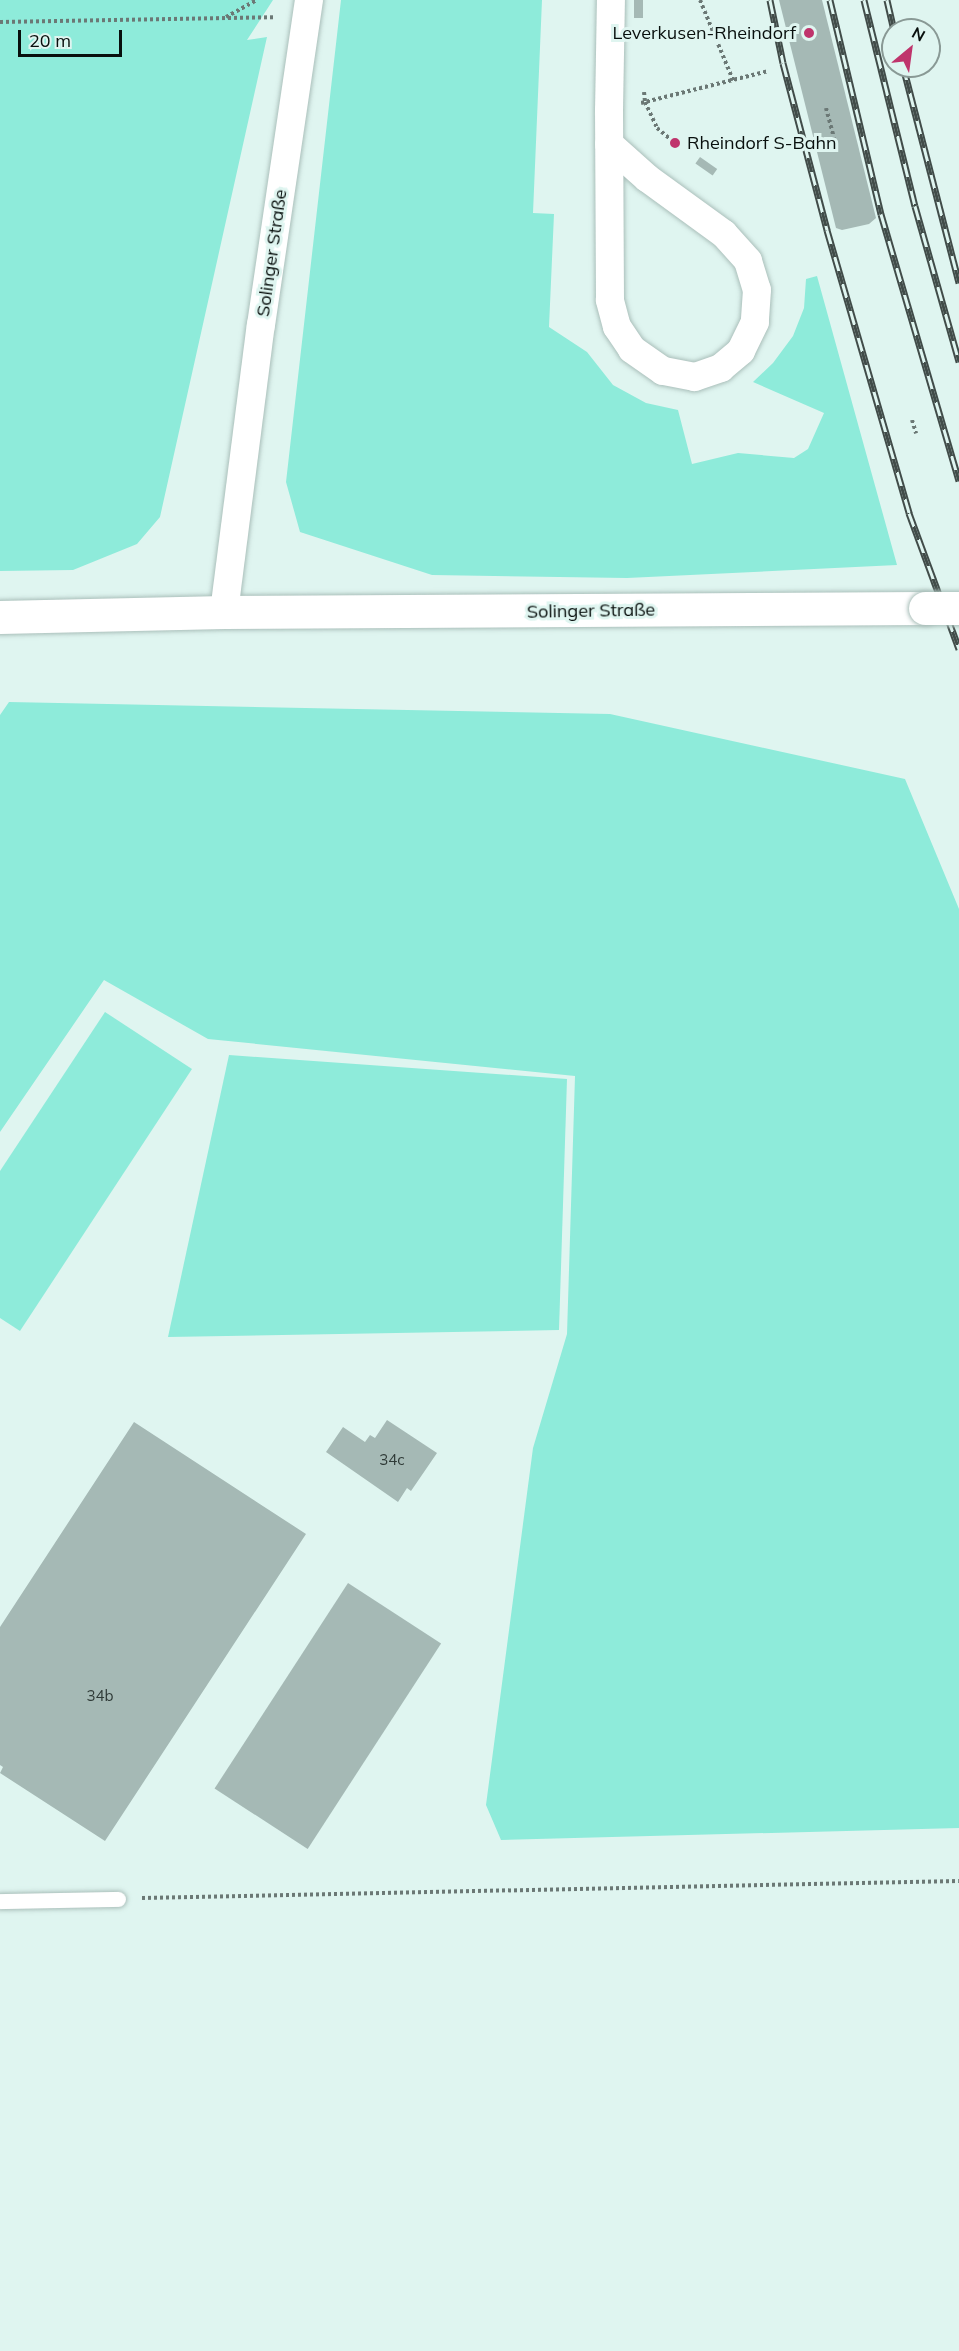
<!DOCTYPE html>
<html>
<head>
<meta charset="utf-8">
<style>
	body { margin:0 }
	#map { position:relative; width:959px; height:2351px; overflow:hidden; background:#dff5f0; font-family:Mulish,sans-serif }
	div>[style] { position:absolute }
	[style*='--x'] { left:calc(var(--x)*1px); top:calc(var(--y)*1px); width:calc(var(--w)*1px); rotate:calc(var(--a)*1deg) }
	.green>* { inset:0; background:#8eebda }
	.building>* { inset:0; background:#a5b9b5; transform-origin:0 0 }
	.path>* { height:4px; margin-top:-2px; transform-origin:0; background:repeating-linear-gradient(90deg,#6b7875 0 3px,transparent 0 6px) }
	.roads { filter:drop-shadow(0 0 2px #aabfba) drop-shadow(0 0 2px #aabfba) }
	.lane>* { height:15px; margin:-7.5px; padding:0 7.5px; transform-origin:7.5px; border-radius:7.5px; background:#fff }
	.street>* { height:28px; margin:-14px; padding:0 14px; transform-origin:14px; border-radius:14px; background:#fff }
	.secondary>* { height:33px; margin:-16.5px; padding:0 16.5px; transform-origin:16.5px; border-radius:16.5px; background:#fff }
	.rail>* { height:7px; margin-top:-3.5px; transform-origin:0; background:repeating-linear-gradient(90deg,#dff5f0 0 14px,#414c49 0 28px); box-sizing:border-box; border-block:2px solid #414c49 }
	.bridges { filter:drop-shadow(0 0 2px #aabfba) drop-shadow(0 0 2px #aabfba) }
	.secondary-bridge>* { height:33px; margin:-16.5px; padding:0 16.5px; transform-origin:16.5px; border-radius:16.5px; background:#fff }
	.dots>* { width:16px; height:16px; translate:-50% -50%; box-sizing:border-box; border:3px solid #dff5f0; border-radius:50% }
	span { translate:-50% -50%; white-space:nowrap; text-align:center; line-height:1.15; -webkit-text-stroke:6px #dff5f0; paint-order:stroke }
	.number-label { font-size:15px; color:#2f3a37 }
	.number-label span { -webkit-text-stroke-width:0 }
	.poi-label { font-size:18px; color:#080f0d }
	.right { translate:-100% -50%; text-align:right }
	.left { translate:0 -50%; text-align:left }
	.street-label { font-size:18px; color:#080f0d }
	.north { position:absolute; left:881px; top:18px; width:60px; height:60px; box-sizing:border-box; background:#dff5f0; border:2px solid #899995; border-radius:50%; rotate:29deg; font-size:16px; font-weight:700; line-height:24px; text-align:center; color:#080f0d }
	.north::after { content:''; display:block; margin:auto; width:21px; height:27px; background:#bf346c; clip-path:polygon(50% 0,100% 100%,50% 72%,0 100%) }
	.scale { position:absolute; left:18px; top:30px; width:104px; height:27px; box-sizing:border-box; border:3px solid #080f0d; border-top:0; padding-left:8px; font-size:18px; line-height:21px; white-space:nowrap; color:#080f0d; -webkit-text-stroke:4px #dff5f0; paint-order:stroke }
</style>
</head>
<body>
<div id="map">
	<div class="green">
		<div style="clip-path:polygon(0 0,273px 0,247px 40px,267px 37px,160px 517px,137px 544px,73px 570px,0 571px)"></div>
		<div style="clip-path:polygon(341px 0,542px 0,533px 213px,554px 214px,549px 327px,587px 352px,613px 385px,646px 403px,678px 410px,692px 464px,738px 453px,794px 458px,808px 449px,824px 413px,753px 382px,773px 363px,793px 336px,804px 308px,806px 279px,817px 276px,897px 565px,627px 578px,432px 575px,300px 532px,286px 482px)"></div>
		<div style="clip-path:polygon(9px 702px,610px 714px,905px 779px,959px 909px,959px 1828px,501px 1840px,486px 1805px,533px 1448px,567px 1334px,575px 1076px,208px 1039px,104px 980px,0 1132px,0 715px)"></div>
		<div style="clip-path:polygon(105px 1012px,192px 1069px,20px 1331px,0 1318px,0 1171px)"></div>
		<div style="clip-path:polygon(229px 1055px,567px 1079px,559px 1330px,168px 1337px)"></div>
	</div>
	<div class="building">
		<div style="left:634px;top:0;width:9px;height:18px"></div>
		<div style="clip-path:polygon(779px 0,822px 0,876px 218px,869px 224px,842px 230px,836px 228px)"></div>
		<div style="left:700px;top:157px;width:21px;height:8px;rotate:35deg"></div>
		<div style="clip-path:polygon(387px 1420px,437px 1453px,411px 1491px,407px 1488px,398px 1502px,326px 1452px,343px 1427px,365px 1442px,370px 1435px,375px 1438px)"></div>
		<div style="clip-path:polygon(134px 1422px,306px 1534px,105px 1841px,0 1773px,3px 1767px,0 1765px,0 1627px)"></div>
		<div style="left:348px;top:1583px;width:111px;height:245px;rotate:33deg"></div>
	</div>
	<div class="path">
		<div style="--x:700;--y:0;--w:87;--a:67.6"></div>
		<div style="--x:226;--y:17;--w:35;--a:-29"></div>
		<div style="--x:0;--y:22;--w:275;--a:-1"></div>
		<div style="--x:644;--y:92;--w:10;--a:84"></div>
		<div style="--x:645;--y:102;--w:29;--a:65"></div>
		<div style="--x:657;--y:128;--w:23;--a:40"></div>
		<div style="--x:641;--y:103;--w:131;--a:-14.1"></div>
		<div style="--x:826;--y:108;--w:31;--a:75"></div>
		<div style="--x:912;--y:420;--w:14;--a:73"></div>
		<div style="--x:142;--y:1898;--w:817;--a:-1.19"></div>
	</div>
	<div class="roads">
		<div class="lane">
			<div style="--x:0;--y:1901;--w:118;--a:-1"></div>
		</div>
		<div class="street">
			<div style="--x:609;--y:144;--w:51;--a:41.8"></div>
			<div style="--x:647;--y:178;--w:95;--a:36"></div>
			<div style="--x:724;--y:234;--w:36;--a:48"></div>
			<div style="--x:748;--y:261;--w:30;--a:73"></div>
			<div style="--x:757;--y:290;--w:32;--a:94"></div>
			<div style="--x:755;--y:322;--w:32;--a:116"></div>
			<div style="--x:741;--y:351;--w:26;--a:140"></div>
			<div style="--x:721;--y:368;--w:28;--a:161"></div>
			<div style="--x:695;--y:377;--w:33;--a:-169"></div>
			<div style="--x:663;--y:371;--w:38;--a:-145"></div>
			<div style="--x:632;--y:349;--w:27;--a:-124"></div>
			<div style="--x:617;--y:327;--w:28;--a:-105"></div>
			<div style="--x:610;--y:300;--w:189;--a:-90.3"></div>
			<div style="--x:609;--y:111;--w:111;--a:-89"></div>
			<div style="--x:224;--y:612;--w:289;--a:-82.7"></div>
			<div style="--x:261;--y:325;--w:329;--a:-81.6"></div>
		</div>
		<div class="secondary">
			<div style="--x:0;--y:617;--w:224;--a:-1.3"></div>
			<div style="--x:224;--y:612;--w:701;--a:-0.33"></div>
		</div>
	</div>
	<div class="rail">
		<div style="--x:770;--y:0;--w:64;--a:78.3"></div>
		<div style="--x:783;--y:63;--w:173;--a:75.2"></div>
		<div style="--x:827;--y:230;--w:295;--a:73.8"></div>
		<div style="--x:909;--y:513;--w:145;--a:69.8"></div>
		<div style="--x:830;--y:0;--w:220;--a:76.6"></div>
		<div style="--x:881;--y:214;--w:278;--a:73.7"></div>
		<div style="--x:864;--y:0;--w:212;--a:76.1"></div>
		<div style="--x:915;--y:206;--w:162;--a:74.2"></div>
		<div style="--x:887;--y:0;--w:31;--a:77"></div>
		<div style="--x:903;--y:66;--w:224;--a:75.5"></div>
	</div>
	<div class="bridges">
		<div class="secondary-bridge">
			<div style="--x:925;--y:608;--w:34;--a:0"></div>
		</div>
	</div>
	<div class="dots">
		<div style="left:809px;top:33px;background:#bf346c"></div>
		<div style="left:675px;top:143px;background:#bf346c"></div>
	</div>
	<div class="number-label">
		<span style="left:392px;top:1460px">34c</span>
		<span style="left:100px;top:1696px">34b</span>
	</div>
	<div class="poi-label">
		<span class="right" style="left:796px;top:33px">Leverkusen-Rheindorf</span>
		<span class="left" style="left:687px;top:143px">Rheindorf S-Bahn</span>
	</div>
	<div class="street-label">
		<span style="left:272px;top:253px;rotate:-82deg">Solinger Straße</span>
		<span style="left:591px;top:611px;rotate:-1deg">Solinger Straße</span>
	</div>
	<div class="north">N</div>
	<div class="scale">20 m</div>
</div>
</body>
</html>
